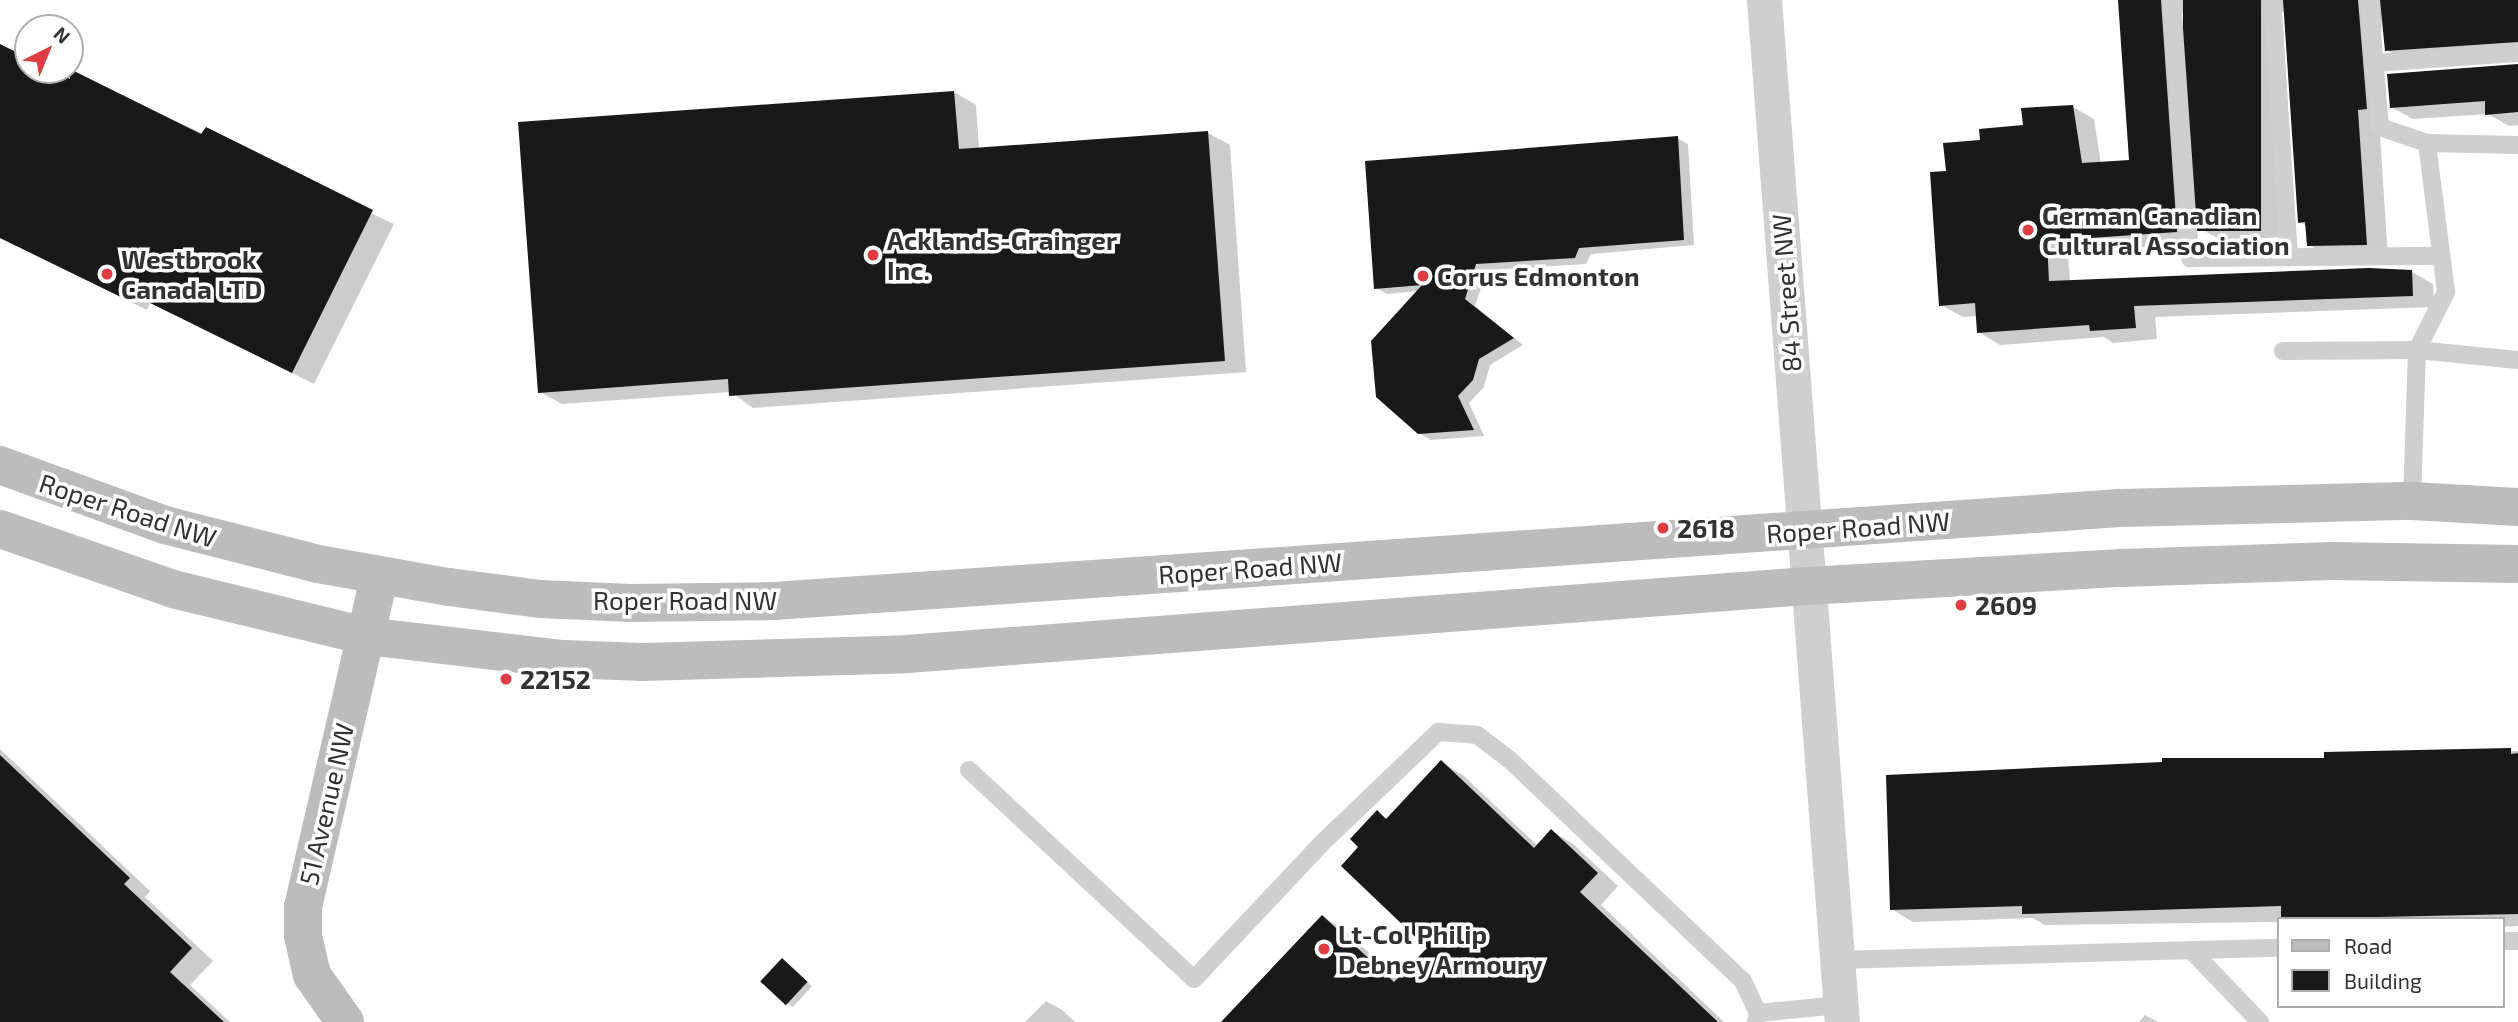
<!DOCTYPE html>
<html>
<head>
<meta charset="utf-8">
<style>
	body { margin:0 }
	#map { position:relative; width:2518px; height:1022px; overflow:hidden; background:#fff; font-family:"Exo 2",sans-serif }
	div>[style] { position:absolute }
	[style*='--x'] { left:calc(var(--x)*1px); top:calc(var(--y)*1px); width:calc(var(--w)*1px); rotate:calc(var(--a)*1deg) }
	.shadow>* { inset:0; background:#0003 }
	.building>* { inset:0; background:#191919; transform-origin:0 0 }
	.lane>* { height:18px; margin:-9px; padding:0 9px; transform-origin:9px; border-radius:9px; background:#cfcfcf }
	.street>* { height:35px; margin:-17.5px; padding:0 17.5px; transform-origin:17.5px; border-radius:17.5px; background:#cfcfcf }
	.secondary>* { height:38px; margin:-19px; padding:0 19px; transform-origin:19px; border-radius:19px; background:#bcbcbc }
	.dots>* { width:19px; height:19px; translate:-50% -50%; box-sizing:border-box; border:4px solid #fff; border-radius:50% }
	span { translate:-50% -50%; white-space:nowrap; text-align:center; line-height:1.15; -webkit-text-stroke:7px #fff; paint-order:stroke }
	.poi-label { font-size:26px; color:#323232; font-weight:700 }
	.left { translate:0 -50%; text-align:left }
	.street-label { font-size:26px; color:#323232 }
	.legend { position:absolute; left:2277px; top:917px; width:228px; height:91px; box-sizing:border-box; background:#fff; border:2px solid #adadad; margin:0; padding:9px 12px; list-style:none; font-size:21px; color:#323232 }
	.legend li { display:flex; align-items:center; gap:14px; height:35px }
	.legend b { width:35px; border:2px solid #adadad }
	.north { position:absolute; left:14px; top:14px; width:70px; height:70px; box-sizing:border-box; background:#fff; border:2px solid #adadad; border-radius:50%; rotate:43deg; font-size:19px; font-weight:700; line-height:28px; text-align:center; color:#323232 }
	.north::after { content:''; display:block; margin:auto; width:24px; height:32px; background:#de3e43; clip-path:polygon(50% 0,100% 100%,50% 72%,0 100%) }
</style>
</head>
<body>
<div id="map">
	<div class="shadow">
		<div style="clip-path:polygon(2120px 0,2518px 0,2518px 55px,2408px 62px,2386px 50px,2382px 7px,2379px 121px,2388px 257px,2330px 257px,2309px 245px,2307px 226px,2300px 222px,2286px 9px,2282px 13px,2296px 236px,2223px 241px,2201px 229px,2186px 5px,2182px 14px,2198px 243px,2068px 253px,2070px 282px,2412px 272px,2433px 284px,2434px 307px,2155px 317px,2157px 339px,2113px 343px,2104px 337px,2000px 345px,1979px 332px,1978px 316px,1963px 317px,1941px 305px,1948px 173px,1982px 142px,2073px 107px,2094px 119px,2101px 164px,2131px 162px)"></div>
		<div style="clip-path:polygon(0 46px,28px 60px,28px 70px,68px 70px,394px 224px,314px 384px,150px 303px,147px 310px,0 238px)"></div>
		<div style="clip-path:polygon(2518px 66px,2518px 125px,2509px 126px,2488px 114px,2413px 119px,2391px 107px)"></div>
		<div style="clip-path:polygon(954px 92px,976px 105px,979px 149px,1208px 133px,1230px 145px,1246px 372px,753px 408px,731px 392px,562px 404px,540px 392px)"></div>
		<div style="clip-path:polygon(1677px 138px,1688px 144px,1694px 245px,1591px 254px,1586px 264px,1487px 270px,1475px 306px,1523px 345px,1490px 365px,1484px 387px,1469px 403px,1484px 436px,1431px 440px,1419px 433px,1418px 291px,1387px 294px,1376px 288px)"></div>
		<div style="clip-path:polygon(0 749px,150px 891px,145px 897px,213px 961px,190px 985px,230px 1022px,0 1022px)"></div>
		<div style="clip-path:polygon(2518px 751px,2518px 926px,2502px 927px,2502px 919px,2045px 925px,2033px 918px,1913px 922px,1891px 909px,2326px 760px,2326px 754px)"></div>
		<div style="clip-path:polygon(1441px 762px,1463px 775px,1538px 846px,1552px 831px,1573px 844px,1618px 886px,1601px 905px,1724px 1022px,1224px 1022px,1323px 917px,1344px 930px,1399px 980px,1430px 948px,1361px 847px,1378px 813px,1388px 819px)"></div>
		<div style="clip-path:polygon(783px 960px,812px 986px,793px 1007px,788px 1004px)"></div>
		<div style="clip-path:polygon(1046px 1001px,1062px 1010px,1075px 1022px,1025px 1022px)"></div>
		<div style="clip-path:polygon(2145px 1015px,2158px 1022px,2139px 1022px)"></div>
	</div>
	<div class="building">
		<div style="clip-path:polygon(2118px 0,2161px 0,2177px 232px,2047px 241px,2049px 281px,2369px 268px,2412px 270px,2413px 296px,2134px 306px,2136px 328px,2090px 331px,2089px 325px,1977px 333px,1975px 303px,1939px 306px,1930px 172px,1946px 171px,1943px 143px,1980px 140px,1979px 129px,2023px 125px,2021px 108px,2073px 105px,2082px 163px,2129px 160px)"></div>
		<div style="left:2183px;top:0;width:78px;height:231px"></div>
		<div style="clip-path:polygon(2283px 0,2358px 0,2367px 109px,2358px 110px,2367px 245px,2307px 246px,2305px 222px,2298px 223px)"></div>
		<div style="clip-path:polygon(2380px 0,2518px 0,2518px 42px,2385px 51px)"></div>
		<div style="clip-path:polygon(0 44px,28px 58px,28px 70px,52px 70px,70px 79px,70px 69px,201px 134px,206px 127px,373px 210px,292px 373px,128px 292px,125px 299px,0 238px)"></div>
		<div style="clip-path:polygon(2518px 64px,2518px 112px,2485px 115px,2485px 101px,2390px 108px,2387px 74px)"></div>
		<div style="clip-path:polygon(954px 91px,959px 149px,1208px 131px,1225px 361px,729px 396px,728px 379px,538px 393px,518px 122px)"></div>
		<div style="clip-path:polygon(1678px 136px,1684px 240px,1579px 248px,1575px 258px,1476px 264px,1465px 299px,1514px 338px,1479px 359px,1473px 380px,1458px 396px,1474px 430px,1418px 434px,1376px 397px,1371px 341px,1422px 285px,1374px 289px,1365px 161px)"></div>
		<div style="clip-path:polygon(2511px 748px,2511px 754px,2518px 753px,2518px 914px,2281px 919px,2281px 906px,2022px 914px,2022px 906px,1890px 910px,1886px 775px,2162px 762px,2162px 758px,2324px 758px,2324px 752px)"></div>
		<div style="clip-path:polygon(0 755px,130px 878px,124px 884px,192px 948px,170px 972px,224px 1022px,0 1022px)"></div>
		<div style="clip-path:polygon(1441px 760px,1534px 848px,1551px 829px,1598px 873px,1580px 892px,1718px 1022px,1221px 1022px,1322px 915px,1394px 982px,1427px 948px,1341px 866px,1358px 847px,1350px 839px,1377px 810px,1386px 819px)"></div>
		<div style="left:782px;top:958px;width:35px;height:32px;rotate:43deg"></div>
	</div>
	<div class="lane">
		<div style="--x:2172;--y:0;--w:259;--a:86"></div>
		<div style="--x:2190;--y:258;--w:250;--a:-0.5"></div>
		<div style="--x:2272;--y:0;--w:258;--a:86.2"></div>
		<div style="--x:2369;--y:0;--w:127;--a:85"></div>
		<div style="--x:2380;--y:127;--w:50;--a:18.8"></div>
		<div style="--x:2374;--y:63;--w:144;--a:-4"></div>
		<div style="--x:2283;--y:351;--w:134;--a:-0.4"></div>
		<div style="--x:2417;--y:350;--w:65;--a:-63.4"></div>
		<div style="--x:2446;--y:292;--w:150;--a:-97.3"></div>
		<div style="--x:2427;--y:143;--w:91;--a:1.3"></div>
		<div style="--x:2412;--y:501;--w:151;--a:-88.1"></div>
		<div style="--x:2417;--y:350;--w:101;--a:5.7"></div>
		<div style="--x:969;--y:770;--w:307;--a:42.9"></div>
		<div style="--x:1194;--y:979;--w:187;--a:-46.7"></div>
		<div style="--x:1322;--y:843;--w:161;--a:-43.7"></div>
		<div style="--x:1438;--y:732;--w:39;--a:4"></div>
		<div style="--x:1477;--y:735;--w:41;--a:37.1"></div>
		<div style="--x:1510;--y:760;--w:321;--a:43.5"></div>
		<div style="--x:1743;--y:981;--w:35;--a:65"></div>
		<div style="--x:2502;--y:941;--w:16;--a:0"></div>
		<div style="--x:2191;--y:950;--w:100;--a:46.2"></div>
		<div style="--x:1837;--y:960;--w:441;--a:-1.6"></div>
		<div style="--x:1756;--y:1022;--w:9;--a:-77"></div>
		<div style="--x:1758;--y:1013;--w:82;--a:-5.6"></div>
	</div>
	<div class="street">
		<div style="--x:1764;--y:0;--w:1025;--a:85.64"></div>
	</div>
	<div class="secondary">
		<div style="--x:0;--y:465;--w:176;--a:20"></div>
		<div style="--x:165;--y:525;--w:158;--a:14.3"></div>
		<div style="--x:318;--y:564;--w:133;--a:10"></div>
		<div style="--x:449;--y:587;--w:92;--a:7.5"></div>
		<div style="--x:540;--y:599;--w:91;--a:2.5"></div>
		<div style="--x:631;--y:603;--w:143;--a:-0.8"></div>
		<div style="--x:774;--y:601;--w:1349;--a:-3.95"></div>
		<div style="--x:2120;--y:508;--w:292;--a:-1.4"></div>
		<div style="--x:2412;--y:501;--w:106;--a:3.2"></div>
		<div style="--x:0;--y:529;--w:183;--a:19.1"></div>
		<div style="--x:173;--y:589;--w:199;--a:13.7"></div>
		<div style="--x:366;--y:636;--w:198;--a:6.7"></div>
		<div style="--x:563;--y:659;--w:80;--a:2.1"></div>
		<div style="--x:643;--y:662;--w:264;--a:-1.7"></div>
		<div style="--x:907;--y:654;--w:903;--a:-4.32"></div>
		<div style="--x:1807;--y:586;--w:315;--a:-3.3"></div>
		<div style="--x:2121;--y:568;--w:212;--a:-1.9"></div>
		<div style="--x:2333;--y:561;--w:185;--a:0.9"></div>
		<div style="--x:345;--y:1022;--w:57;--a:-125.1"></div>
		<div style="--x:312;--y:975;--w:40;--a:-103"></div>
		<div style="--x:303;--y:936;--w:29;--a:-90"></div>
		<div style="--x:303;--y:907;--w:339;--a:-77"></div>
	</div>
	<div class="dots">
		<div style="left:2028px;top:230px;background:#de3e43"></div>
		<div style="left:873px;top:255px;background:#de3e43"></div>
		<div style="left:107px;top:274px;background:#de3e43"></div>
		<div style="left:1423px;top:276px;background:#de3e43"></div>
		<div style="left:1663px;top:528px;background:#de3e43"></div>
		<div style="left:1961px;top:605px;background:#de3e43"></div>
		<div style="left:506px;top:679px;background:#de3e43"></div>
		<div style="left:1324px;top:949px;background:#de3e43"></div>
	</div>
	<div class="poi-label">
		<span class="left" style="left:2042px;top:230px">German Canadian<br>Cultural Association</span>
		<span class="left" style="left:887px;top:255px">Acklands-Grainger<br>Inc.</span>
		<span class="left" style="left:121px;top:274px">Westbrook<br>Canada LTD</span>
		<span class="left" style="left:1437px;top:276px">Corus Edmonton</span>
		<span class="left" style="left:1677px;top:528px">2618</span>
		<span class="left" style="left:1975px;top:605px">2609</span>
		<span class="left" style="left:520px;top:679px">22152</span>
		<span class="left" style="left:1338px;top:949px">Lt-Col Philip<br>Debney Armoury</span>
	</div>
	<div class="street-label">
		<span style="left:1786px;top:293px;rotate:-94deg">84 Street NW</span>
		<span style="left:128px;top:510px;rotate:18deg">Roper Road NW</span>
		<span style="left:1858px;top:527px;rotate:-4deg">Roper Road NW</span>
		<span style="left:1250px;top:568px;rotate:-4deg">Roper Road NW</span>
		<span style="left:685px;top:600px">Roper Road NW</span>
		<span style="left:326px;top:804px;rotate:-77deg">51 Avenue NW</span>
	</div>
	<ul class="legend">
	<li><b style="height:9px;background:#bcbcbc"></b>Road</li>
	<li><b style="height:19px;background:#191919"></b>Building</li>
	</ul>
	<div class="north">N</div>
</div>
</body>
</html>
